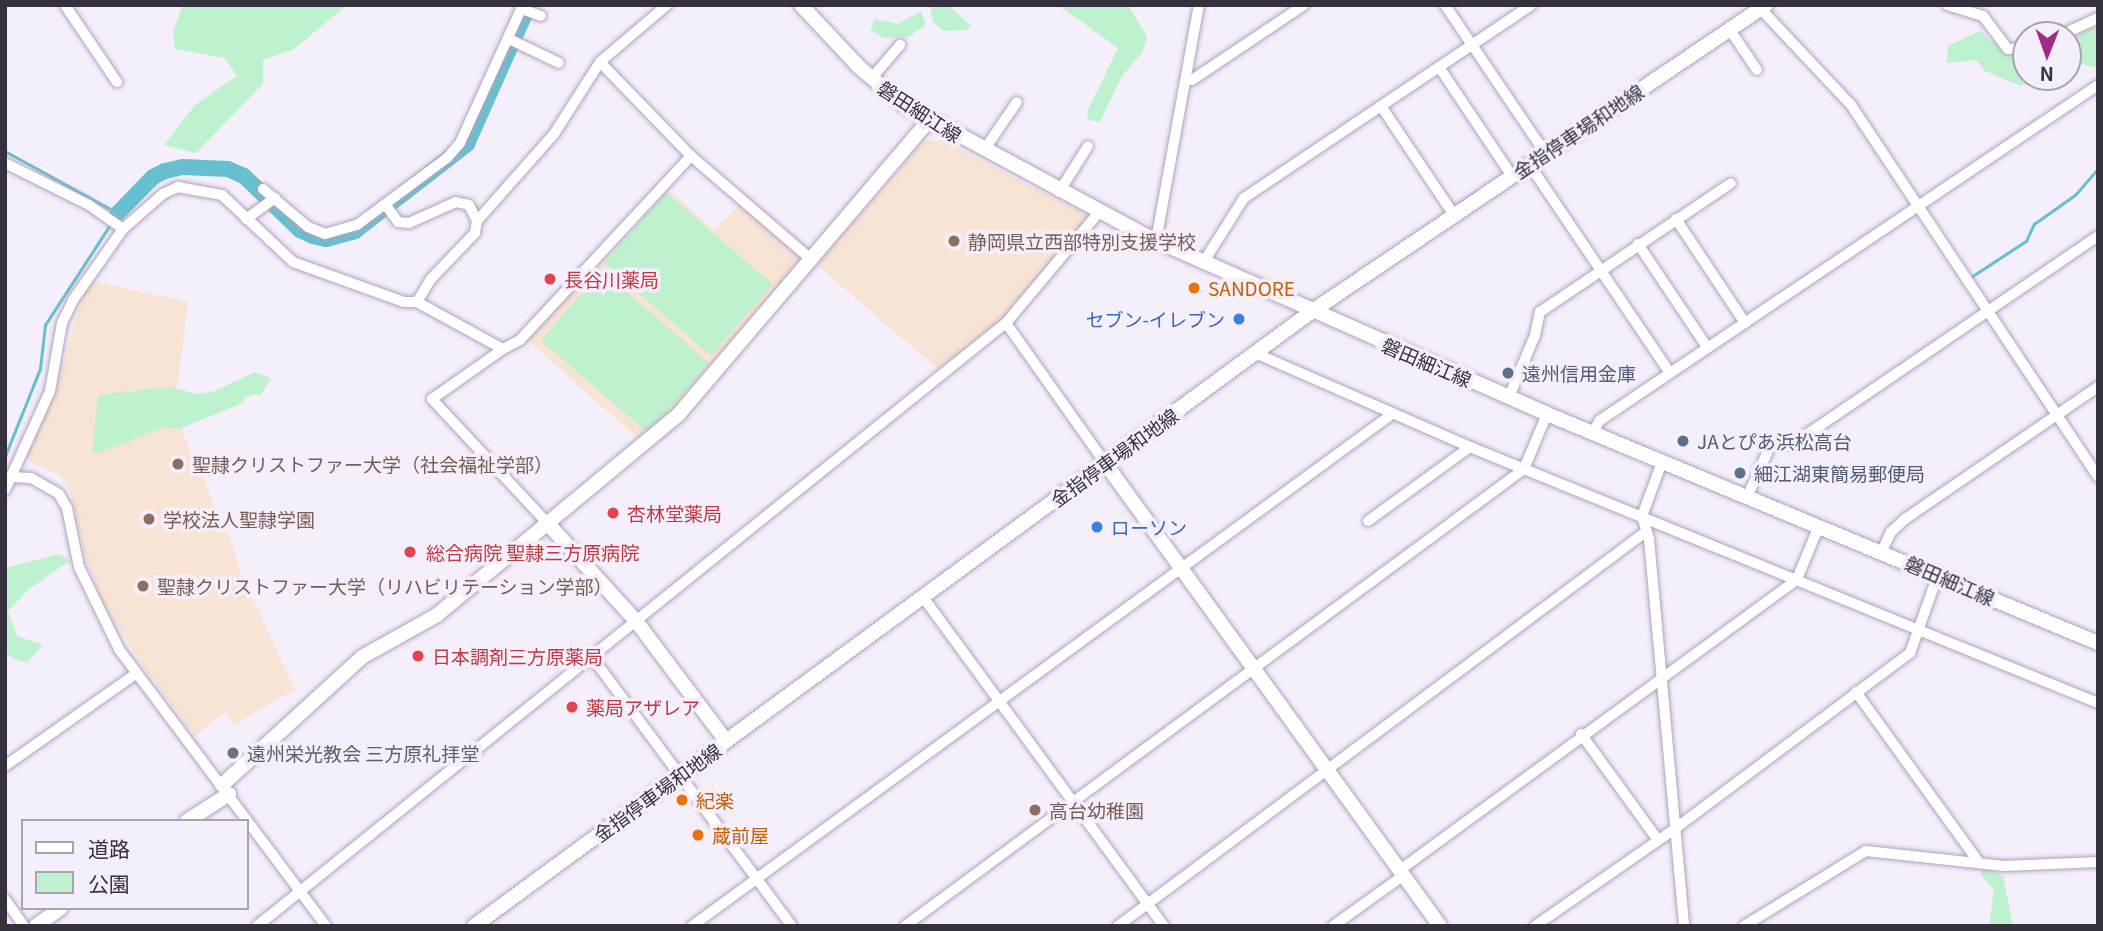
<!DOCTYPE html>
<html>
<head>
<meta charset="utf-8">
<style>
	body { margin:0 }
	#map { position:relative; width:2103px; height:931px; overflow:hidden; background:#f5eefb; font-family:Georgia,"Noto Sans JP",serif }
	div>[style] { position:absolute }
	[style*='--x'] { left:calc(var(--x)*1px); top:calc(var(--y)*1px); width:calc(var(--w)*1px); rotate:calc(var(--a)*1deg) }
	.education>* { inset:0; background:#f7e4d4 }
	.green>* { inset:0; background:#bef2cf; transform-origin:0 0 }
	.stream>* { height:2.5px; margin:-1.25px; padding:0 1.25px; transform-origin:1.25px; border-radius:1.25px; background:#66c0cf }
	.river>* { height:16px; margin:-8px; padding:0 8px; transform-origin:8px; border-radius:8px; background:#66c0cf }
	.roads { filter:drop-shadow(0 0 2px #b2a1c0) drop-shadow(0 0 2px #b2a1c0) }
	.street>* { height:10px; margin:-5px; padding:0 5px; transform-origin:5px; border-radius:5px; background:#fff }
	.secondary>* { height:14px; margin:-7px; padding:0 7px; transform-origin:7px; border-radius:7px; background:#fff }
	.dots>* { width:19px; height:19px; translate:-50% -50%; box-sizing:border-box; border:4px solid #f5eefb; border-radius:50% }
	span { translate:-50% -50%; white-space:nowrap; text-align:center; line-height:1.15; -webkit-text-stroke:7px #f5eefb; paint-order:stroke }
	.street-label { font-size:19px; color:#37303d }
	.education-label { font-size:19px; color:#785e54 }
	.left { translate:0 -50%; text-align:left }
	.health-label { font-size:19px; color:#be3a42 }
	.food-label { font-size:19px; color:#c56008 }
	.shop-label { font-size:19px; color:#366cbe }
	.right { translate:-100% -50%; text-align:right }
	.service-label { font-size:19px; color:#4e5e75 }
	.worship-label { font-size:19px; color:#5b616d }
	.frame { position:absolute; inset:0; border:7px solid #37303d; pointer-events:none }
	.legend { position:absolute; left:21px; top:819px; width:228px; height:91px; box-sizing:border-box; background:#f5eefb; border:2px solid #a9a2af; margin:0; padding:9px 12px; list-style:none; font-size:21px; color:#37303d }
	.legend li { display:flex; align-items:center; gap:14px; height:35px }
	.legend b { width:35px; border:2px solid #a9a2af }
	.north { position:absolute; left:2012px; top:21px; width:70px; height:70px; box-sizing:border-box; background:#f5eefb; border:2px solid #a9a2af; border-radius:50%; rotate:181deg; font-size:19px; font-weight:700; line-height:28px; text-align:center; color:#37303d }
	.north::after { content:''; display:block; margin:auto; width:24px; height:32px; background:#a12c86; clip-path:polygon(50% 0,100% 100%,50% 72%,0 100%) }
</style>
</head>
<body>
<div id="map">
	<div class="education">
		<div style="clip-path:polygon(942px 140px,1092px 218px,1003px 321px,938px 369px,816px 264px,924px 141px)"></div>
		<div style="clip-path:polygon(671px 192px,715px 231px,739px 205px,804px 258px,672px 413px,641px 441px,526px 339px)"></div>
		<div style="clip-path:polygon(93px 281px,188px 302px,174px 412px,235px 551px,239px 570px,295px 689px,234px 725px,225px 711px,195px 736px,146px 671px,102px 601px,87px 562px,69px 487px,60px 474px,32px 464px,26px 455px,56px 388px,82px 297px)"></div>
	</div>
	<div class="green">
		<div style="clip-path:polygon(183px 5px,347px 5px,294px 49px,263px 60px,263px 84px,196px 153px,164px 145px,195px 105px,237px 76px,225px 58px,175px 49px,173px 31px)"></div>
		<div style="clip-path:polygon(930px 5px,948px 5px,971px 26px,967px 30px,944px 31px,933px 22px)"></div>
		<div style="clip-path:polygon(1058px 5px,1128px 5px,1147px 37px,1142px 53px,1122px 76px,1100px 122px,1088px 120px,1087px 112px,1118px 48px)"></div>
		<div style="clip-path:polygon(921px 11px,926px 25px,908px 37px,884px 38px,870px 30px,875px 19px,898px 24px)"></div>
		<div style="clip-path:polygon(2098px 26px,2098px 68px,2082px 64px,2068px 70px,2068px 39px)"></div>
		<div style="clip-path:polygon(1980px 31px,2007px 55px,2026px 50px,2026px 77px,2051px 77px,2020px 86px,1985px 71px,1976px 60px,1947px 63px,1948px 46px)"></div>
		<div style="left:666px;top:192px;width:141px;height:94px;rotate:41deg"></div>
		<div style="left:602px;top:270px;width:142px;height:93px;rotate:41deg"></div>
		<div style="clip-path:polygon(255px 372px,271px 378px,261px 395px,250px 395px,238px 405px,179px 429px,162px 428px,97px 454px,92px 452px,98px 397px,104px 394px,173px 387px,196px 394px,215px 391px)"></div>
		<div style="clip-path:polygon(59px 554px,71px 560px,29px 589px,8px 611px,17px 636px,43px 645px,27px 663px,14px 659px,5px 652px,5px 568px)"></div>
		<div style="clip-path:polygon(1981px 867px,2003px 876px,2013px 926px,1989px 926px,1994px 890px,1981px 875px)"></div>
	</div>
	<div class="stream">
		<div style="--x:2050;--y:35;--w:11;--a:-22"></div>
		<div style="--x:5;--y:151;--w:129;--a:28.8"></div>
		<div style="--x:118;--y:213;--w:8;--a:130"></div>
		<div style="--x:1511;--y:168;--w:19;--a:-32"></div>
		<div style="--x:1459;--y:204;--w:23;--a:-34"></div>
		<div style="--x:1971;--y:277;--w:66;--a:-33.2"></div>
		<div style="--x:2026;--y:241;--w:19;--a:-65"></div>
		<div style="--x:2034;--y:224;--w:50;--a:-35.3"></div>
		<div style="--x:2075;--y:195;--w:35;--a:-49"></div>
		<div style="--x:5;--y:456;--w:94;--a:-68.1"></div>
		<div style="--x:40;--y:369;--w:44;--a:-83.5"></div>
		<div style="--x:45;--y:325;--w:119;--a:-57"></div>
	</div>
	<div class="river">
		<div style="--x:118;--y:213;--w:50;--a:-45.8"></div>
		<div style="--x:153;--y:177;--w:13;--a:-27"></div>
		<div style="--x:165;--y:171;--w:18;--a:-13"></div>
		<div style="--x:183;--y:167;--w:45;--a:2.5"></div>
		<div style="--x:228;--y:169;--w:17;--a:24"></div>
		<div style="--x:244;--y:176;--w:78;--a:44"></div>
		<div style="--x:300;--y:230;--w:14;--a:25"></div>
		<div style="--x:313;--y:236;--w:13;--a:13"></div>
		<div style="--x:326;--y:239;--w:30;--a:-15"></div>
		<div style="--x:355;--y:231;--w:142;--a:-37.8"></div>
		<div style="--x:467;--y:144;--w:152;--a:-66"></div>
	</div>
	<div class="roads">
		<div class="street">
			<div style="--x:65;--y:5;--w:93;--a:56"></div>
			<div style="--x:1445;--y:5;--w:180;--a:55.9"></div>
			<div style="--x:1947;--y:5;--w:38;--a:17"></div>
			<div style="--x:1983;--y:16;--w:41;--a:52.9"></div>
			<div style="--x:2008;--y:49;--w:18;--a:-3"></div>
			<div style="--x:1758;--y:6;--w:136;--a:46.8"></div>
			<div style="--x:1851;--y:105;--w:447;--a:56.4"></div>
			<div style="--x:522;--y:9;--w:20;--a:20"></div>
			<div style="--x:1730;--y:30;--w:48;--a:56"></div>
			<div style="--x:2061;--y:35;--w:41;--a:-24.7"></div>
			<div style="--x:509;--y:39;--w:55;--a:25.6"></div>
			<div style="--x:600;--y:62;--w:131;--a:45.9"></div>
			<div style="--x:1439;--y:67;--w:131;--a:56.2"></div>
			<div style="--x:871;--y:79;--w:45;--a:-49.5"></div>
			<div style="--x:1186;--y:79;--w:6;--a:9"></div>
			<div style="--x:1192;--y:80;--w:135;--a:-33.8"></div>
			<div style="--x:1381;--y:106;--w:131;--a:56.2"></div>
			<div style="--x:984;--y:150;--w:58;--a:-55.5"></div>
			<div style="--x:5;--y:163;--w:94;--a:26.6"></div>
			<div style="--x:89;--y:205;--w:42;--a:35.2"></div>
			<div style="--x:1529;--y:164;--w:252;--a:56"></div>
			<div style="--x:263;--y:189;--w:59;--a:40.2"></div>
			<div style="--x:308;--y:227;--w:18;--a:22"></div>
			<div style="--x:325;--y:234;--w:33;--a:-16"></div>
			<div style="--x:357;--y:225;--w:112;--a:-36.7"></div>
			<div style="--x:447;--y:158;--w:20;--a:-49"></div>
			<div style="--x:460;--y:143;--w:152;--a:-65.5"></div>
			<div style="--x:1059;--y:192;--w:54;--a:-57.8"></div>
			<div style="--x:385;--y:204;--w:22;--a:54"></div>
			<div style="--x:398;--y:222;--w:11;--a:5"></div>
			<div style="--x:409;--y:223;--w:51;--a:-24.1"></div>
			<div style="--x:456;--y:202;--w:13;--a:13"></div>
			<div style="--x:469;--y:205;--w:18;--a:63"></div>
			<div style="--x:246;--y:219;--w:36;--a:-36"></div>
			<div style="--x:1676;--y:219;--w:125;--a:56.4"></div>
			<div style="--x:1156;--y:241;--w:240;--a:-79.7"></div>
			<div style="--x:1638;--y:244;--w:124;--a:56.2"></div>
			<div style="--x:1203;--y:263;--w:77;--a:-57.8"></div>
			<div style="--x:1244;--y:198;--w:346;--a:-33.9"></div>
			<div style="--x:417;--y:302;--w:26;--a:-59"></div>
			<div style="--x:430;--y:280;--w:65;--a:-46.2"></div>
			<div style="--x:475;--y:233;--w:12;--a:-81"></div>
			<div style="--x:477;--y:221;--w:116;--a:-48.5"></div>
			<div style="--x:554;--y:134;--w:85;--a:-57.4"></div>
			<div style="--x:600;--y:62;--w:88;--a:-40.4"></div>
			<div style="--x:1006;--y:323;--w:171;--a:54.7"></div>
			<div style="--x:503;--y:349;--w:19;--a:-28"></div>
			<div style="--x:520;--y:340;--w:251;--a:-47.1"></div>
			<div style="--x:691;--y:156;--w:160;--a:40.7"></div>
			<div style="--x:1255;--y:353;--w:235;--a:23.6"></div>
			<div style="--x:1470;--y:447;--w:678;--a:22.18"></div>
			<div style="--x:1509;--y:397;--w:67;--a:-67.2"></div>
			<div style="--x:1535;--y:335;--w:24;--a:-78"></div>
			<div style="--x:1540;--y:312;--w:230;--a:-34"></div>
			<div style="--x:1593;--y:433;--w:13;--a:-63"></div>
			<div style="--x:1599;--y:421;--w:602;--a:-33.95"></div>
			<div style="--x:1662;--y:462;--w:58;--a:110.3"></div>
			<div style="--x:1642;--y:516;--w:24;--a:73"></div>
			<div style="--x:1649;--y:539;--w:389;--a:84.8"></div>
			<div style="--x:5;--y:490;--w:14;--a:-65"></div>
			<div style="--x:1748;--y:495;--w:58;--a:-65.6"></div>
			<div style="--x:1772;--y:442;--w:21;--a:5"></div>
			<div style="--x:1793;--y:444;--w:369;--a:-34.3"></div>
			<div style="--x:1368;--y:521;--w:126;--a:-36"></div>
			<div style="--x:1882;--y:551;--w:21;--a:-65"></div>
			<div style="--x:1891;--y:532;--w:19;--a:-43"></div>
			<div style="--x:1905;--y:519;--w:234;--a:-34.4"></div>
			<div style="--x:923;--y:597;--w:408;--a:53.8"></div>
			<div style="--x:592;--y:657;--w:335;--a:53.4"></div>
			<div style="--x:1856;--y:692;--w:208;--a:54.2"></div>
			<div style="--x:1581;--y:734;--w:131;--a:54"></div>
			<div style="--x:5;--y:766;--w:161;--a:-35.2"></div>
			<div style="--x:1400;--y:870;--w:492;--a:-36.2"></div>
			<div style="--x:1797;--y:579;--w:57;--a:-67.5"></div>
			<div style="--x:5;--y:899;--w:33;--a:55"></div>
			<div style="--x:257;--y:926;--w:962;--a:-38.84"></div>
			<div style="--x:1006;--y:323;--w:145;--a:-50"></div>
			<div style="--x:326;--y:926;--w:346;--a:-126.8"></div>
			<div style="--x:119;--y:649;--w:91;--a:-116"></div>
			<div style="--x:79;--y:567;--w:60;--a:-101.5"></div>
			<div style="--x:67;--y:508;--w:16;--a:-120"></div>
			<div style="--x:59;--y:494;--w:32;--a:-150"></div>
			<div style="--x:31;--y:478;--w:20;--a:-177"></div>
			<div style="--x:11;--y:477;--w:94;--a:-65.6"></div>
			<div style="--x:50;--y:391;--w:69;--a:-80"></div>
			<div style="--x:62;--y:323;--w:25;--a:-64"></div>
			<div style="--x:73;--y:300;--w:87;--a:-54.8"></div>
			<div style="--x:123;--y:229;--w:53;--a:-41.2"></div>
			<div style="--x:163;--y:194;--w:17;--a:-25"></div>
			<div style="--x:178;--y:187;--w:45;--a:10.3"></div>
			<div style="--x:222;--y:195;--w:98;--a:43.3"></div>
			<div style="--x:293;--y:262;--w:118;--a:19.8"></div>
			<div style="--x:404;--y:302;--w:13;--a:0"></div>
			<div style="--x:417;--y:302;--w:98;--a:28.7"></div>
			<div style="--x:503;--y:349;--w:87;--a:144.8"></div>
			<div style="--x:432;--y:399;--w:172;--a:47.1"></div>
			<div style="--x:692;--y:926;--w:867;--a:-36.18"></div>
			<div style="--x:905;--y:926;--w:769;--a:-36.44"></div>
			<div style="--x:1524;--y:469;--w:60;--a:-67.3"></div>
			<div style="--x:1118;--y:926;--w:660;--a:-36.75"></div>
			<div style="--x:1333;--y:926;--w:87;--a:-35.7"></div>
			<div style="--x:1535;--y:926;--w:172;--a:-34.8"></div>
			<div style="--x:1676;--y:828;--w:292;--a:-36.8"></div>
			<div style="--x:1910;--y:653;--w:83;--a:-70.3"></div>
			<div style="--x:1744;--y:926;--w:143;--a:-31.6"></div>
			<div style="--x:1866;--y:851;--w:139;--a:6.2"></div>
			<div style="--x:2004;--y:866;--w:94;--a:-2.4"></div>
		</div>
		<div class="secondary">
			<div style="--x:801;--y:5;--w:86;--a:46.9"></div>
			<div style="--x:860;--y:68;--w:57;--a:40.1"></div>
			<div style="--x:904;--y:105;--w:277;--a:28.4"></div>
			<div style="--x:1148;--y:237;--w:436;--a:23.9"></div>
			<div style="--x:1547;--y:414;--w:597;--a:22.57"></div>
			<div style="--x:1105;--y:463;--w:571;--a:54.11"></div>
			<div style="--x:549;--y:525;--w:130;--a:47.8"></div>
			<div style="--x:636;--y:621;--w:150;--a:53.1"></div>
			<div style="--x:222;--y:785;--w:190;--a:-42.4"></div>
			<div style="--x:362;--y:657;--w:86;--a:-29.2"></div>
			<div style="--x:437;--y:615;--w:315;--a:-39.7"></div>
			<div style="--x:679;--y:414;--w:386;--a:-49.6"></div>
			<div style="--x:187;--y:821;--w:50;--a:-32.7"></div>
			<div style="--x:36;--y:926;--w:31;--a:-36"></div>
			<div style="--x:474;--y:926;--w:1038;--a:-36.26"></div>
			<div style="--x:1311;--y:312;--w:549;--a:-34.01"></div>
		</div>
	</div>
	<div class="dots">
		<div style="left:954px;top:241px;background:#8d6e63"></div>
		<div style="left:550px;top:279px;background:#e0444e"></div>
		<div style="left:1194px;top:288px;background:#e8710a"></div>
		<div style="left:1239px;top:319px;background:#3f7fe0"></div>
		<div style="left:1508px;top:373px;background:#5c6f8a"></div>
		<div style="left:1683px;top:441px;background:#5c6f8a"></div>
		<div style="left:178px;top:464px;background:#8d6e63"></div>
		<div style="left:1740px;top:473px;background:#5c6f8a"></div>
		<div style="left:613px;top:513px;background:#e0444e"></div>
		<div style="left:149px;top:519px;background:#8d6e63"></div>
		<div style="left:1097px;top:527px;background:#3f7fe0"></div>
		<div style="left:410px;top:552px;background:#e0444e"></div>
		<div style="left:143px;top:586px;background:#8d6e63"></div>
		<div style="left:418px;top:656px;background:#e0444e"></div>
		<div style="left:572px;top:707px;background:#e0444e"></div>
		<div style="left:233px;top:753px;background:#6b7280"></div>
		<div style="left:682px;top:800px;background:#e8710a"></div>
		<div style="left:1035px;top:810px;background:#8d6e63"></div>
		<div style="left:698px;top:835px;background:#e8710a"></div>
	</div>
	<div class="street-label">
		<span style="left:920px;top:111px;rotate:33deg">磐田細江線</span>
		<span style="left:1578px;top:131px;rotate:-34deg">金指停車場和地線</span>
		<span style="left:1427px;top:362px;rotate:23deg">磐田細江線</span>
		<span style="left:1114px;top:457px;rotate:-36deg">金指停車場和地線</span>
		<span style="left:1950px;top:580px;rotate:23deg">磐田細江線</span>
		<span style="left:657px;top:792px;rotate:-36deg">金指停車場和地線</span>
	</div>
	<div class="education-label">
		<span class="left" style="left:968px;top:241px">静岡県立西部特別支援学校</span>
		<span class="left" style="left:192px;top:464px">聖隷クリストファー大学（社会福祉学部）</span>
		<span class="left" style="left:163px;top:519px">学校法人聖隷学園</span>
		<span class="left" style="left:157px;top:586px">聖隷クリストファー大学（リハビリテーション学部）</span>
		<span class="left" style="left:1049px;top:810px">高台幼稚園</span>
	</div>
	<div class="health-label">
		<span class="left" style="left:564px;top:279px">長谷川薬局</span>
		<span class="left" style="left:627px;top:513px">杏林堂薬局</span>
		<span class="left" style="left:426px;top:552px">総合病院 聖隷三方原病院</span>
		<span class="left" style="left:432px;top:656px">日本調剤三方原薬局</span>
		<span class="left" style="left:586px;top:707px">薬局アザレア</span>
	</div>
	<div class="food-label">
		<span class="left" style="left:1208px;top:288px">SANDORE</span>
		<span class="left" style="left:696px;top:800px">紀楽</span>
		<span class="left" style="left:712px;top:835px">蔵前屋</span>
	</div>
	<div class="shop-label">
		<span class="right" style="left:1225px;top:319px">セブン-イレブン</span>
		<span class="left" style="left:1111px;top:527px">ローソン</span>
	</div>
	<div class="service-label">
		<span class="left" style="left:1522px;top:373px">遠州信用金庫</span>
		<span class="left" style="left:1697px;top:441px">JAとぴあ浜松高台</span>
		<span class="left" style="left:1754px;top:473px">細江湖東簡易郵便局</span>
	</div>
	<div class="worship-label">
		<span class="left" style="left:247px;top:753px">遠州栄光教会 三方原礼拝堂</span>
	</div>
	<div class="frame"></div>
	<ul class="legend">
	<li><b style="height:9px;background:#fff"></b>道路</li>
	<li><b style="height:19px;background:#bef2cf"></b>公園</li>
	</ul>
	<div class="north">N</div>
</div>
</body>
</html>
